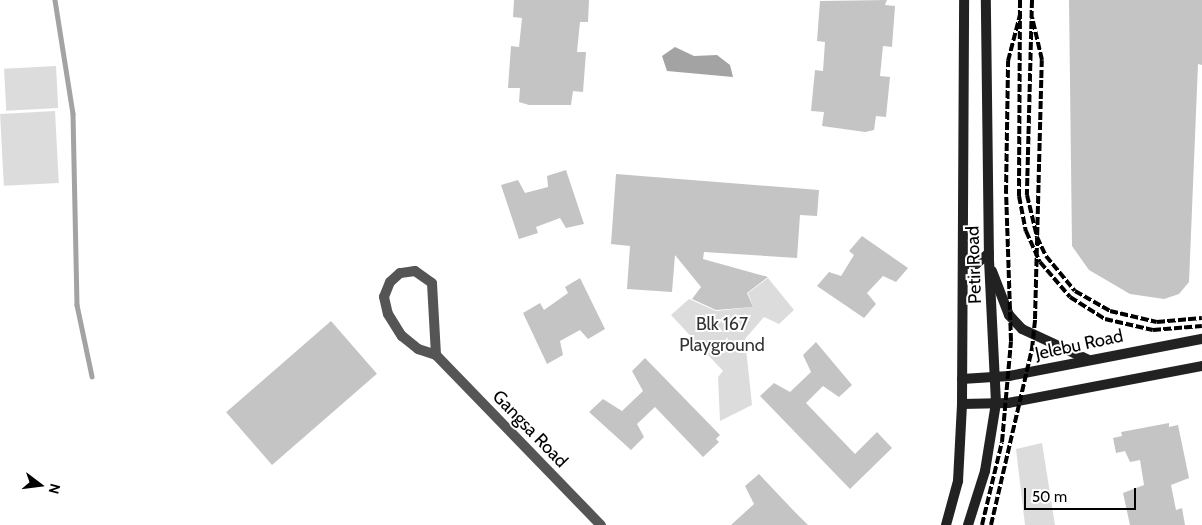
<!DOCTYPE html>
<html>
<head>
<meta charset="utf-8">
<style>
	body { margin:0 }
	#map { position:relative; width:1202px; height:525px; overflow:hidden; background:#fff; font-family:Cabin,sans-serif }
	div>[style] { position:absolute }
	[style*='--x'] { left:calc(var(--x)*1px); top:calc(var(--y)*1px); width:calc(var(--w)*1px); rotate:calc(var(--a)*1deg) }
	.green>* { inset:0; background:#dcdcdc; transform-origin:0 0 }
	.water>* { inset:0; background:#a3a3a3 }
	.stream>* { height:4.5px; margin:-2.25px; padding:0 2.25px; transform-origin:2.25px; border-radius:2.25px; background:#a3a3a3 }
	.building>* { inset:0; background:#c4c4c4; transform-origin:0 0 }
	.street>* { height:10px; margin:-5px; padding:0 5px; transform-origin:5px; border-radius:5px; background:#555 }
	.secondary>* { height:10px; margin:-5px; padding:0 5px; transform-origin:5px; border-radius:5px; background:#222 }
	.rail>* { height:4px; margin-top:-2px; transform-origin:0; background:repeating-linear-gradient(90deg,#000 0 8px,transparent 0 10.5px) }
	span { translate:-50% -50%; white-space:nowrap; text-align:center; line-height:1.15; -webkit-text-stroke:4px #fff; paint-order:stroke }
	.street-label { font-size:18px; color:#000 }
	.park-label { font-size:18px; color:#333 }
	.north { position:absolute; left:15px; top:460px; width:50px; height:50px; -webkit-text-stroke:4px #fff; paint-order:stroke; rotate:105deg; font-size:14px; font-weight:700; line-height:20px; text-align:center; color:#000 }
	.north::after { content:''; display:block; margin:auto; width:18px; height:22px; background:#000; clip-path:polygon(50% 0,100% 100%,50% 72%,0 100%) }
	.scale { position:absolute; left:1024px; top:488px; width:112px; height:22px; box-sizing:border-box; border:2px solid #000; border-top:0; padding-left:6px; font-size:15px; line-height:18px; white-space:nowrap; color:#000; -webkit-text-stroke:4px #fff; paint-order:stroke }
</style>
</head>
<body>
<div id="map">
	<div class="green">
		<div style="left:56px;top:66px;width:42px;height:52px;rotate:87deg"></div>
		<div style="left:55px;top:111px;width:72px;height:55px;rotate:87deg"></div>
		<div style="clip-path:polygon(768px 278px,794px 310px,779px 324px,764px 317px,745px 339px,752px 405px,720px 421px,718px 377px,723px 371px,671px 315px,689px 299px,716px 311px,753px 307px,748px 293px)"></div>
		<div style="clip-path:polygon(1042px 443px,1055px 525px,1025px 525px,1016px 449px)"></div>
	</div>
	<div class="water">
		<div style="clip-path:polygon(675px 47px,694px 56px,717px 55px,730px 65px,733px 77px,667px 71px,662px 56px)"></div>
	</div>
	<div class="stream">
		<div style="--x:55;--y:0;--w:115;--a:81"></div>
		<div style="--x:73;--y:114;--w:191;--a:88.8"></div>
		<div style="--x:77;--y:305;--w:73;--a:78.1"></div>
	</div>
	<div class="building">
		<div style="clip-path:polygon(514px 0,589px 0,588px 22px,580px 22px,577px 52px,586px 52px,583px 92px,573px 91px,571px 105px,529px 105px,519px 102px,520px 88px,508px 88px,511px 46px,519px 47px,522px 18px,513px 17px)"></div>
		<div style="clip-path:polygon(887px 0,885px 5px,895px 6px,892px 47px,883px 46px,880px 76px,890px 77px,886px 117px,876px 116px,874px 130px,865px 132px,822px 126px,824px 112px,811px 111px,815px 70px,823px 71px,825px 42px,817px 41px,820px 1px)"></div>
		<div style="clip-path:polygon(1069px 0,1202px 0,1202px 65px,1198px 64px,1189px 282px,1179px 294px,1164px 299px,1130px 294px,1089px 270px,1072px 246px)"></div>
		<div style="clip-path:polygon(566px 170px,584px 224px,566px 228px,560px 218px,536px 227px,538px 233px,519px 239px,501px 185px,518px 180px,525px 193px,548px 187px,547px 176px)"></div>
		<div style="clip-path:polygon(616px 174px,819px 190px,817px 216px,800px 215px,797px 258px,704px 252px,703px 259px,768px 277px,747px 293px,753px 307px,716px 310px,692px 299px,701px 287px,675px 255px,672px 292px,627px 289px,630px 246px,611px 244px)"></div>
		<div style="clip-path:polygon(862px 236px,908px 268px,896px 282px,883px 276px,867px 293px,876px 304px,864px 318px,817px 286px,829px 272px,841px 276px,854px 255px,849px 251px)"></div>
		<div style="clip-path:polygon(580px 278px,605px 329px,588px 339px,580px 330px,560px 341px,563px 355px,547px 364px,523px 313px,540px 303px,544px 310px,568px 293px,565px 287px)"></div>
		<div style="left:331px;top:321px;width:70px;height:139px;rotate:49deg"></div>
		<div style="clip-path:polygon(816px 342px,852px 385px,839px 397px,823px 386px,806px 403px,855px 454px,877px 432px,892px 448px,850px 489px,760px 396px,774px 383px,790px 392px,811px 372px,803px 355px)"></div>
		<div style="clip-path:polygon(645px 358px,720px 435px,716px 439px,719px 442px,703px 457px,655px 407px,637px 424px,644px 437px,631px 450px,589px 412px,603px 399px,622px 411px,643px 391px,632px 371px)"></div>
		<div style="clip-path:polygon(1169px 423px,1169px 427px,1178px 425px,1189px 478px,1171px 485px,1176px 510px,1182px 508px,1185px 525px,1130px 525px,1123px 493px,1144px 485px,1140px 460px,1130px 462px,1125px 451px,1116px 453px,1113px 438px,1122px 436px,1121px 432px)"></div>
		<div style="clip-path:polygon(759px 474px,793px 510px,808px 525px,731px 525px,754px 504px,745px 486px)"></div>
	</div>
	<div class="street">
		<div style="--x:436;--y:355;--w:72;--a:-93.2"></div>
		<div style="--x:432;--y:283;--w:21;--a:-145"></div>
		<div style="--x:415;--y:271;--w:15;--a:172"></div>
		<div style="--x:400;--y:273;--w:13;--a:138"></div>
		<div style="--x:390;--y:282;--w:16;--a:112"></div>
		<div style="--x:384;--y:297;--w:17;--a:77"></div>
		<div style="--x:388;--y:314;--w:26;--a:58"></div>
		<div style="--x:402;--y:336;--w:21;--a:39"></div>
		<div style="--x:418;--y:349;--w:19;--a:18"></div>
		<div style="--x:436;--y:355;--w:237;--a:45.9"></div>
	</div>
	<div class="secondary">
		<div style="--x:963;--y:264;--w:13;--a:0"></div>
		<div style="--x:976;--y:264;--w:17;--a:-40"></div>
		<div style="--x:992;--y:271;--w:47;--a:68.9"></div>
		<div style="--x:1009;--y:315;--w:19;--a:47"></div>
		<div style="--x:1022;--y:329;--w:72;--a:24.8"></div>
		<div style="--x:962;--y:379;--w:47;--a:-3.7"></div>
		<div style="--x:1009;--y:376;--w:197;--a:-10.9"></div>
		<div style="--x:962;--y:404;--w:46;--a:-1.2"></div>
		<div style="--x:1008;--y:403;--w:197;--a:-10.8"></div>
		<div style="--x:946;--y:525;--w:46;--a:-74.7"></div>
		<div style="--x:958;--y:481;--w:77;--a:-87"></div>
		<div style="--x:962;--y:404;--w:404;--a:-89.7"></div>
		<div style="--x:968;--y:525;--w:57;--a:-72.5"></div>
		<div style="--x:985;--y:471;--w:69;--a:-80.8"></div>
		<div style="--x:996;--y:403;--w:143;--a:-92.8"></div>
		<div style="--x:989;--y:260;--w:260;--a:-90.7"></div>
	</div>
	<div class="rail">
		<div style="--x:1020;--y:0;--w:196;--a:90.3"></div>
		<div style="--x:1019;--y:196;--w:36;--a:79"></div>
		<div style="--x:1026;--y:231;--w:34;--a:66"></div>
		<div style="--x:1040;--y:262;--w:46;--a:49.4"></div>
		<div style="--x:1070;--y:297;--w:41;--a:32.2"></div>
		<div style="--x:1105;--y:319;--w:49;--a:12.9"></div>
		<div style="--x:1153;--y:330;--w:49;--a:-4.7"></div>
		<div style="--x:1032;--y:0;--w:195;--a:91.5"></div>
		<div style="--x:1027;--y:195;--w:43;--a:76.6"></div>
		<div style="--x:1037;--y:237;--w:21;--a:65"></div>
		<div style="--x:1046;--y:256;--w:45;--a:50.4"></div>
		<div style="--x:1075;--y:291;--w:40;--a:29.7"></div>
		<div style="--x:1110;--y:311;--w:48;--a:13.2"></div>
		<div style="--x:1157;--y:322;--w:45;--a:-5.1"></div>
		<div style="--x:982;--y:525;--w:85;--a:-76.5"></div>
		<div style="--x:1002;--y:442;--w:101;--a:-84.9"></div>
		<div style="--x:1011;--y:341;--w:148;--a:-91.9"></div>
		<div style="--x:1006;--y:193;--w:132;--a:-89.1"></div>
		<div style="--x:1008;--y:61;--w:48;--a:-75.4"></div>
		<div style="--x:991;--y:525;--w:181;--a:-76.9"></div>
		<div style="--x:1032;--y:349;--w:30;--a:-84"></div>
		<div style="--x:1035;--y:319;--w:259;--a:-88.5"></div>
		<div style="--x:1042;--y:60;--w:44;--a:-103.1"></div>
	</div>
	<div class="street-label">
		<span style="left:974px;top:265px;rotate:-92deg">Petir Road</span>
		<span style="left:1079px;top:345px;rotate:-12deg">Jelebu Road</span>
		<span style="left:530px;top:429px;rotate:46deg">Gangsa Road</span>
	</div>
	<div class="park-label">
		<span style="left:722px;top:335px">Blk 167<br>Playground</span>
	</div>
	<div class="north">N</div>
	<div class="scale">50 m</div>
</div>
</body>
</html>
